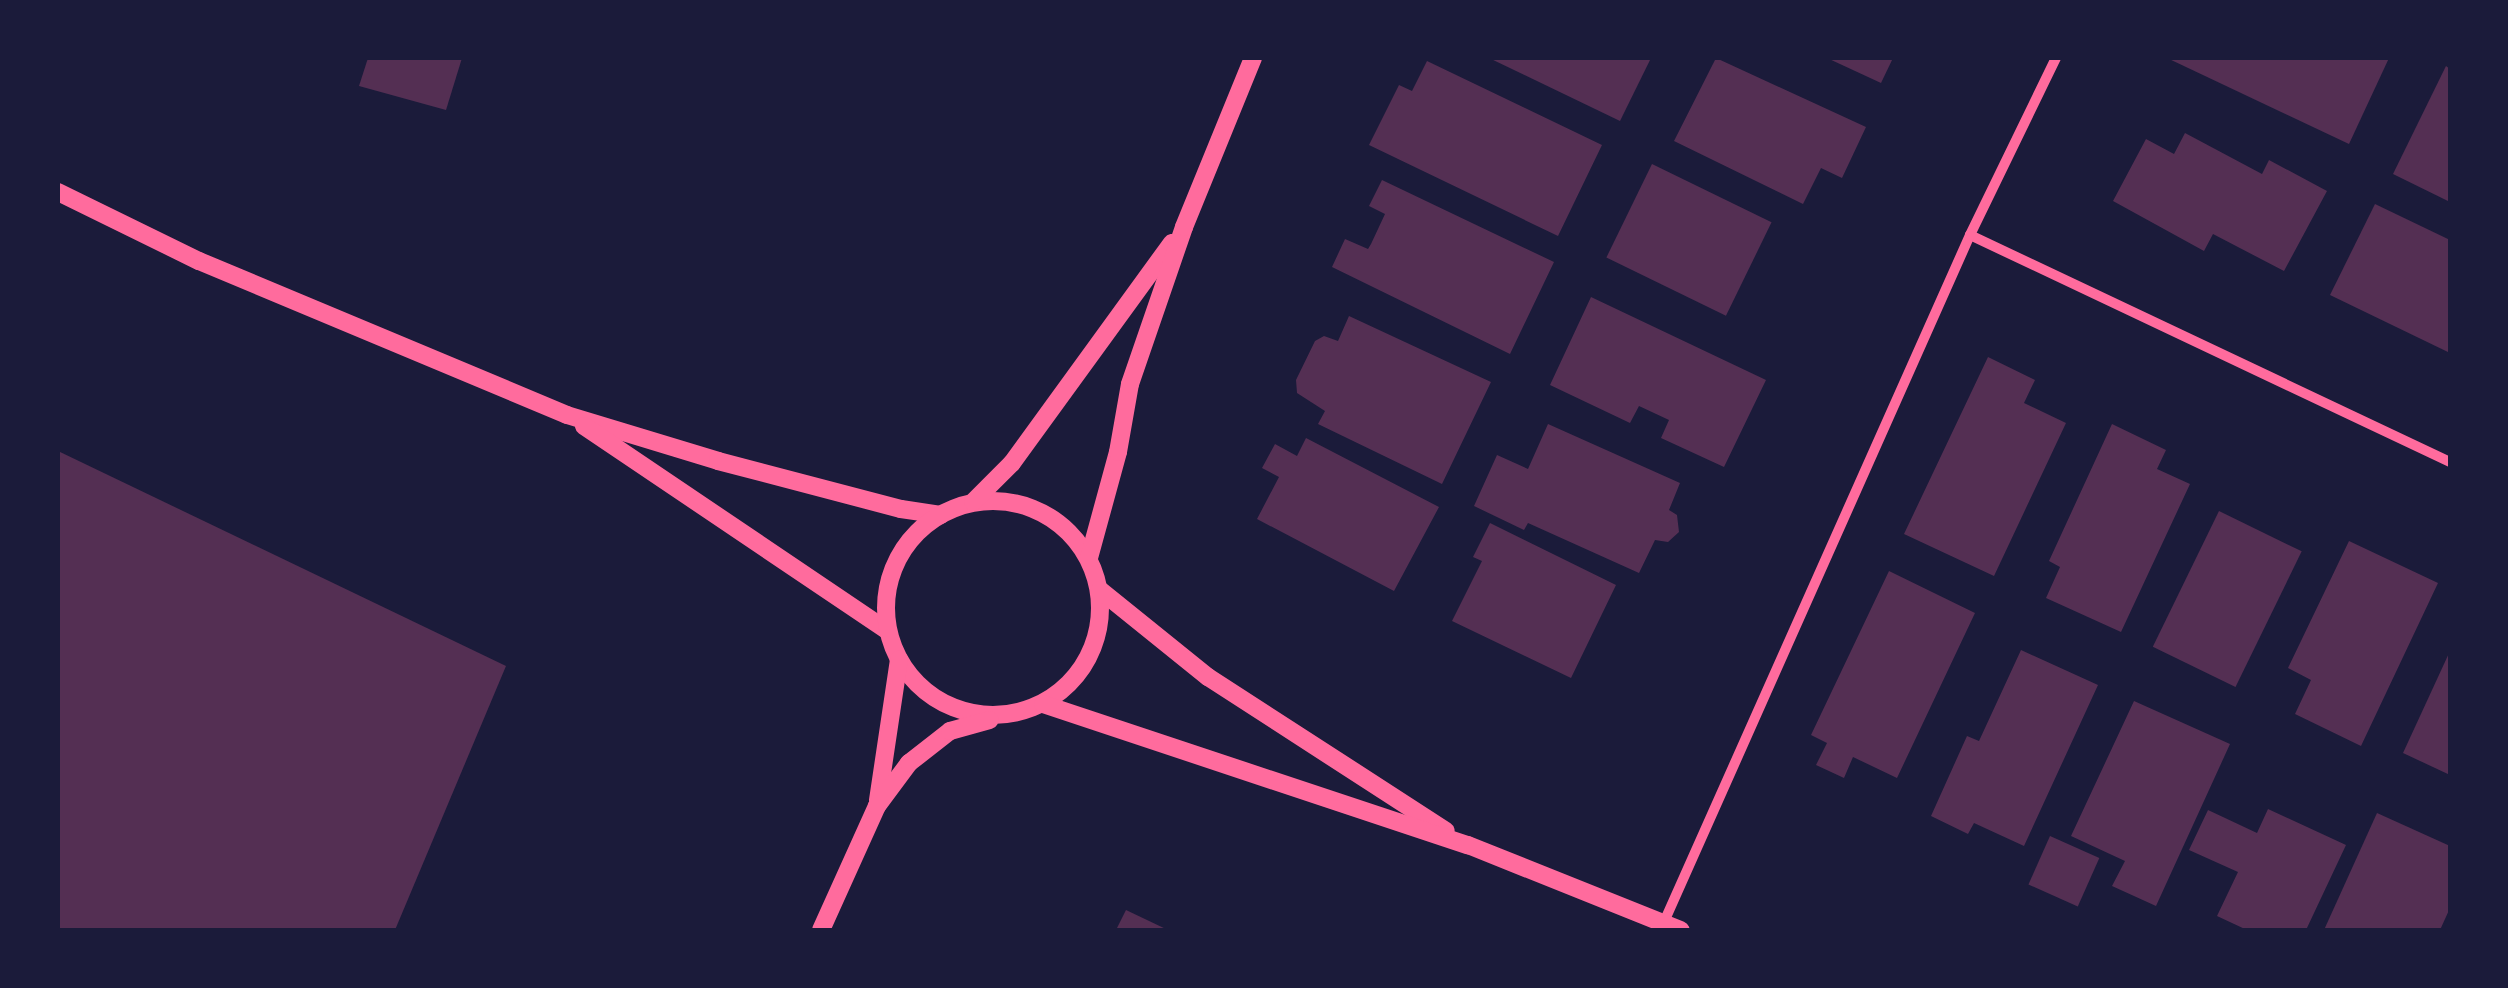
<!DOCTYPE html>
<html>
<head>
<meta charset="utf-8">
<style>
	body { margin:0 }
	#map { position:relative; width:2508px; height:988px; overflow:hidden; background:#1b1b3a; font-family:Barlow,sans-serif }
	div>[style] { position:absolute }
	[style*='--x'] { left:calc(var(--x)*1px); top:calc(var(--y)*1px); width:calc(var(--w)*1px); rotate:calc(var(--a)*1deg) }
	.building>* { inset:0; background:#542f53; transform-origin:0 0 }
	.minor>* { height:10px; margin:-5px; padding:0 5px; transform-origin:5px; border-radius:5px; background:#ff6b9d }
	.tertiary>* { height:18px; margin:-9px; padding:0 9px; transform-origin:9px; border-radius:9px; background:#ff6b9d }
	.tertiary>.ring { margin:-9px; padding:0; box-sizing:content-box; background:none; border:18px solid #ff6b9d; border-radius:50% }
	span { translate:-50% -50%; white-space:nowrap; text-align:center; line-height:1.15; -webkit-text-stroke:8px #1b1b3a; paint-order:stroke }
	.frame { position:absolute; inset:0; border:60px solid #1b1b3a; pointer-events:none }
</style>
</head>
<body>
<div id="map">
	<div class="building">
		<div style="clip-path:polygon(368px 58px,462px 58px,446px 110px,359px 86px)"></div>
		<div style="clip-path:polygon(1489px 58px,1651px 58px,1620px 121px)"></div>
		<div style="clip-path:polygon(1716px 58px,1866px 127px,1842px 178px,1821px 168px,1803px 204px,1674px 141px)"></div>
		<div style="clip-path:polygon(1827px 58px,1893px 58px,1881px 83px)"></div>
		<div style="clip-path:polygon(2167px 58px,2389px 58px,2349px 144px)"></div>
		<div style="clip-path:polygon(1427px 61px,1602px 145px,1558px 236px,1369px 145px,1399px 85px,1412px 91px)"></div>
		<div style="clip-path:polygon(2446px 66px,2450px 69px,2450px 202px,2393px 174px)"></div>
		<div style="clip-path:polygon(2185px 133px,2262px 174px,2269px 160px,2327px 191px,2284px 271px,2213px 234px,2204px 251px,2113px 201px,2146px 139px,2174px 154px)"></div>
		<div style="left:1652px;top:164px;width:133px;height:104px;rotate:26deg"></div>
		<div style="clip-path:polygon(1382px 180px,1554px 262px,1510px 354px,1332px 267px,1345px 239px,1368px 249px,1371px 244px,1385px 214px,1369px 206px)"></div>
		<div style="clip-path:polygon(2375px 204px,2450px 240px,2450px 353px,2330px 295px)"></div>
		<div style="clip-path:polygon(1591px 297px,1766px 380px,1724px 467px,1661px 438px,1669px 420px,1639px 406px,1630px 423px,1550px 385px)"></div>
		<div style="clip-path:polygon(1349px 316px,1491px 382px,1442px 484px,1318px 424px,1325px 411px,1297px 393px,1296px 380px,1315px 341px,1324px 336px,1338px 341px)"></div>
		<div style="clip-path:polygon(1988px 357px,2035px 380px,2024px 403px,2066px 423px,1994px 576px,1904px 534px)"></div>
		<div style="clip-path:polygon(1548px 424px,1680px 483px,1669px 510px,1677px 515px,1679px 532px,1668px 542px,1655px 540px,1639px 573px,1528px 523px,1524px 530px,1474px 506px,1497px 455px,1528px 469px)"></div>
		<div style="clip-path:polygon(2112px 424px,2166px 450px,2157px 469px,2190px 484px,2121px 632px,2046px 598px,2060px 567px,2049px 561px)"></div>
		<div style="clip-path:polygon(1306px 438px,1439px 507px,1394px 591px,1257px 519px,1279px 477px,1262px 468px,1275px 444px,1297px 456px)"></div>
		<div style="clip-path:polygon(58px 451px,506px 666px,395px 930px,58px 930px)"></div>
		<div style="left:2219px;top:511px;width:92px;height:151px;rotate:26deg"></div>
		<div style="clip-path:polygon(1490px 523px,1616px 585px,1571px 678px,1452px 621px,1482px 561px,1473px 557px)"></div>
		<div style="clip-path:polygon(2349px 541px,2438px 583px,2361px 746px,2295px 714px,2311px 680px,2288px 668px)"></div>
		<div style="clip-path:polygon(1889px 571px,1975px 613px,1897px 778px,1853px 757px,1844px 778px,1816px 765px,1827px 743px,1811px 735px)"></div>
		<div style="clip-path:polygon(2021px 650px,2098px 685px,2024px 846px,1974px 823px,1968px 834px,1931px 816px,1967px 736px,1979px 741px)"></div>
		<div style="clip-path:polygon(2450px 651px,2450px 775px,2403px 753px)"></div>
		<div style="clip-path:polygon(2134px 701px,2230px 744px,2156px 906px,2112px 886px,2125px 861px,2071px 836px)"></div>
		<div style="clip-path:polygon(2268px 809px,2346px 845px,2306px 930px,2247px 930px,2217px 916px,2238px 872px,2189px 850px,2208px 810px,2257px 833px)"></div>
		<div style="clip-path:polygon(2377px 813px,2450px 846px,2450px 908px,2440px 930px,2324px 930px)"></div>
		<div style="left:2050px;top:836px;width:54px;height:53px;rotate:24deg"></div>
		<div style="clip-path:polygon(1126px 910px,1168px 930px,1116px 930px)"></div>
	</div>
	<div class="minor">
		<div style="--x:1970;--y:235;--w:531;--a:25.31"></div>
		<div style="--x:1664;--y:922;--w:752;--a:-65.99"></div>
		<div style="--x:1970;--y:235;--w:197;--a:-64.1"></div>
	</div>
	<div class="tertiary">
		<div style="--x:58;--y:192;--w:157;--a:26.1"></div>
		<div style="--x:199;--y:261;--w:399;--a:22.7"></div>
		<div style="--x:567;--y:415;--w:158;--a:16.9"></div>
		<div style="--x:718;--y:461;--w:189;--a:14.7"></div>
		<div style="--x:901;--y:509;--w:40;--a:8.5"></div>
		<div style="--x:584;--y:426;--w:365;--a:34"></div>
		<div class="ring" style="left:886px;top:501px;width:196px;height:196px"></div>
		<div style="--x:973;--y:502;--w:55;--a:-45"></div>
		<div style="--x:1012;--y:463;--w:272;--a:-54"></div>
		<div style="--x:1089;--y:558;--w:110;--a:-74.7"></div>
		<div style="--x:1118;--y:452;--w:69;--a:-80"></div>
		<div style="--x:1130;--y:384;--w:166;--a:-71"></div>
		<div style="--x:1184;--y:227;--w:183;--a:-67.8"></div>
		<div style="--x:1100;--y:590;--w:139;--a:38.9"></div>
		<div style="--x:1208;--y:677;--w:283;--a:32.9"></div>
		<div style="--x:1043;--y:704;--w:448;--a:18.4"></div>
		<div style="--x:1468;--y:845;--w:229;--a:21.8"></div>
		<div style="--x:878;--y:800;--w:142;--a:-81.5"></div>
		<div style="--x:821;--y:930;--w:136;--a:-65.7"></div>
		<div style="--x:877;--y:806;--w:54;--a:-53.3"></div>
		<div style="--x:909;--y:763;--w:52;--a:-38"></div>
		<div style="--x:950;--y:731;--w:41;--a:-15.4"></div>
	</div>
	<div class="frame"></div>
</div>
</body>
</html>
